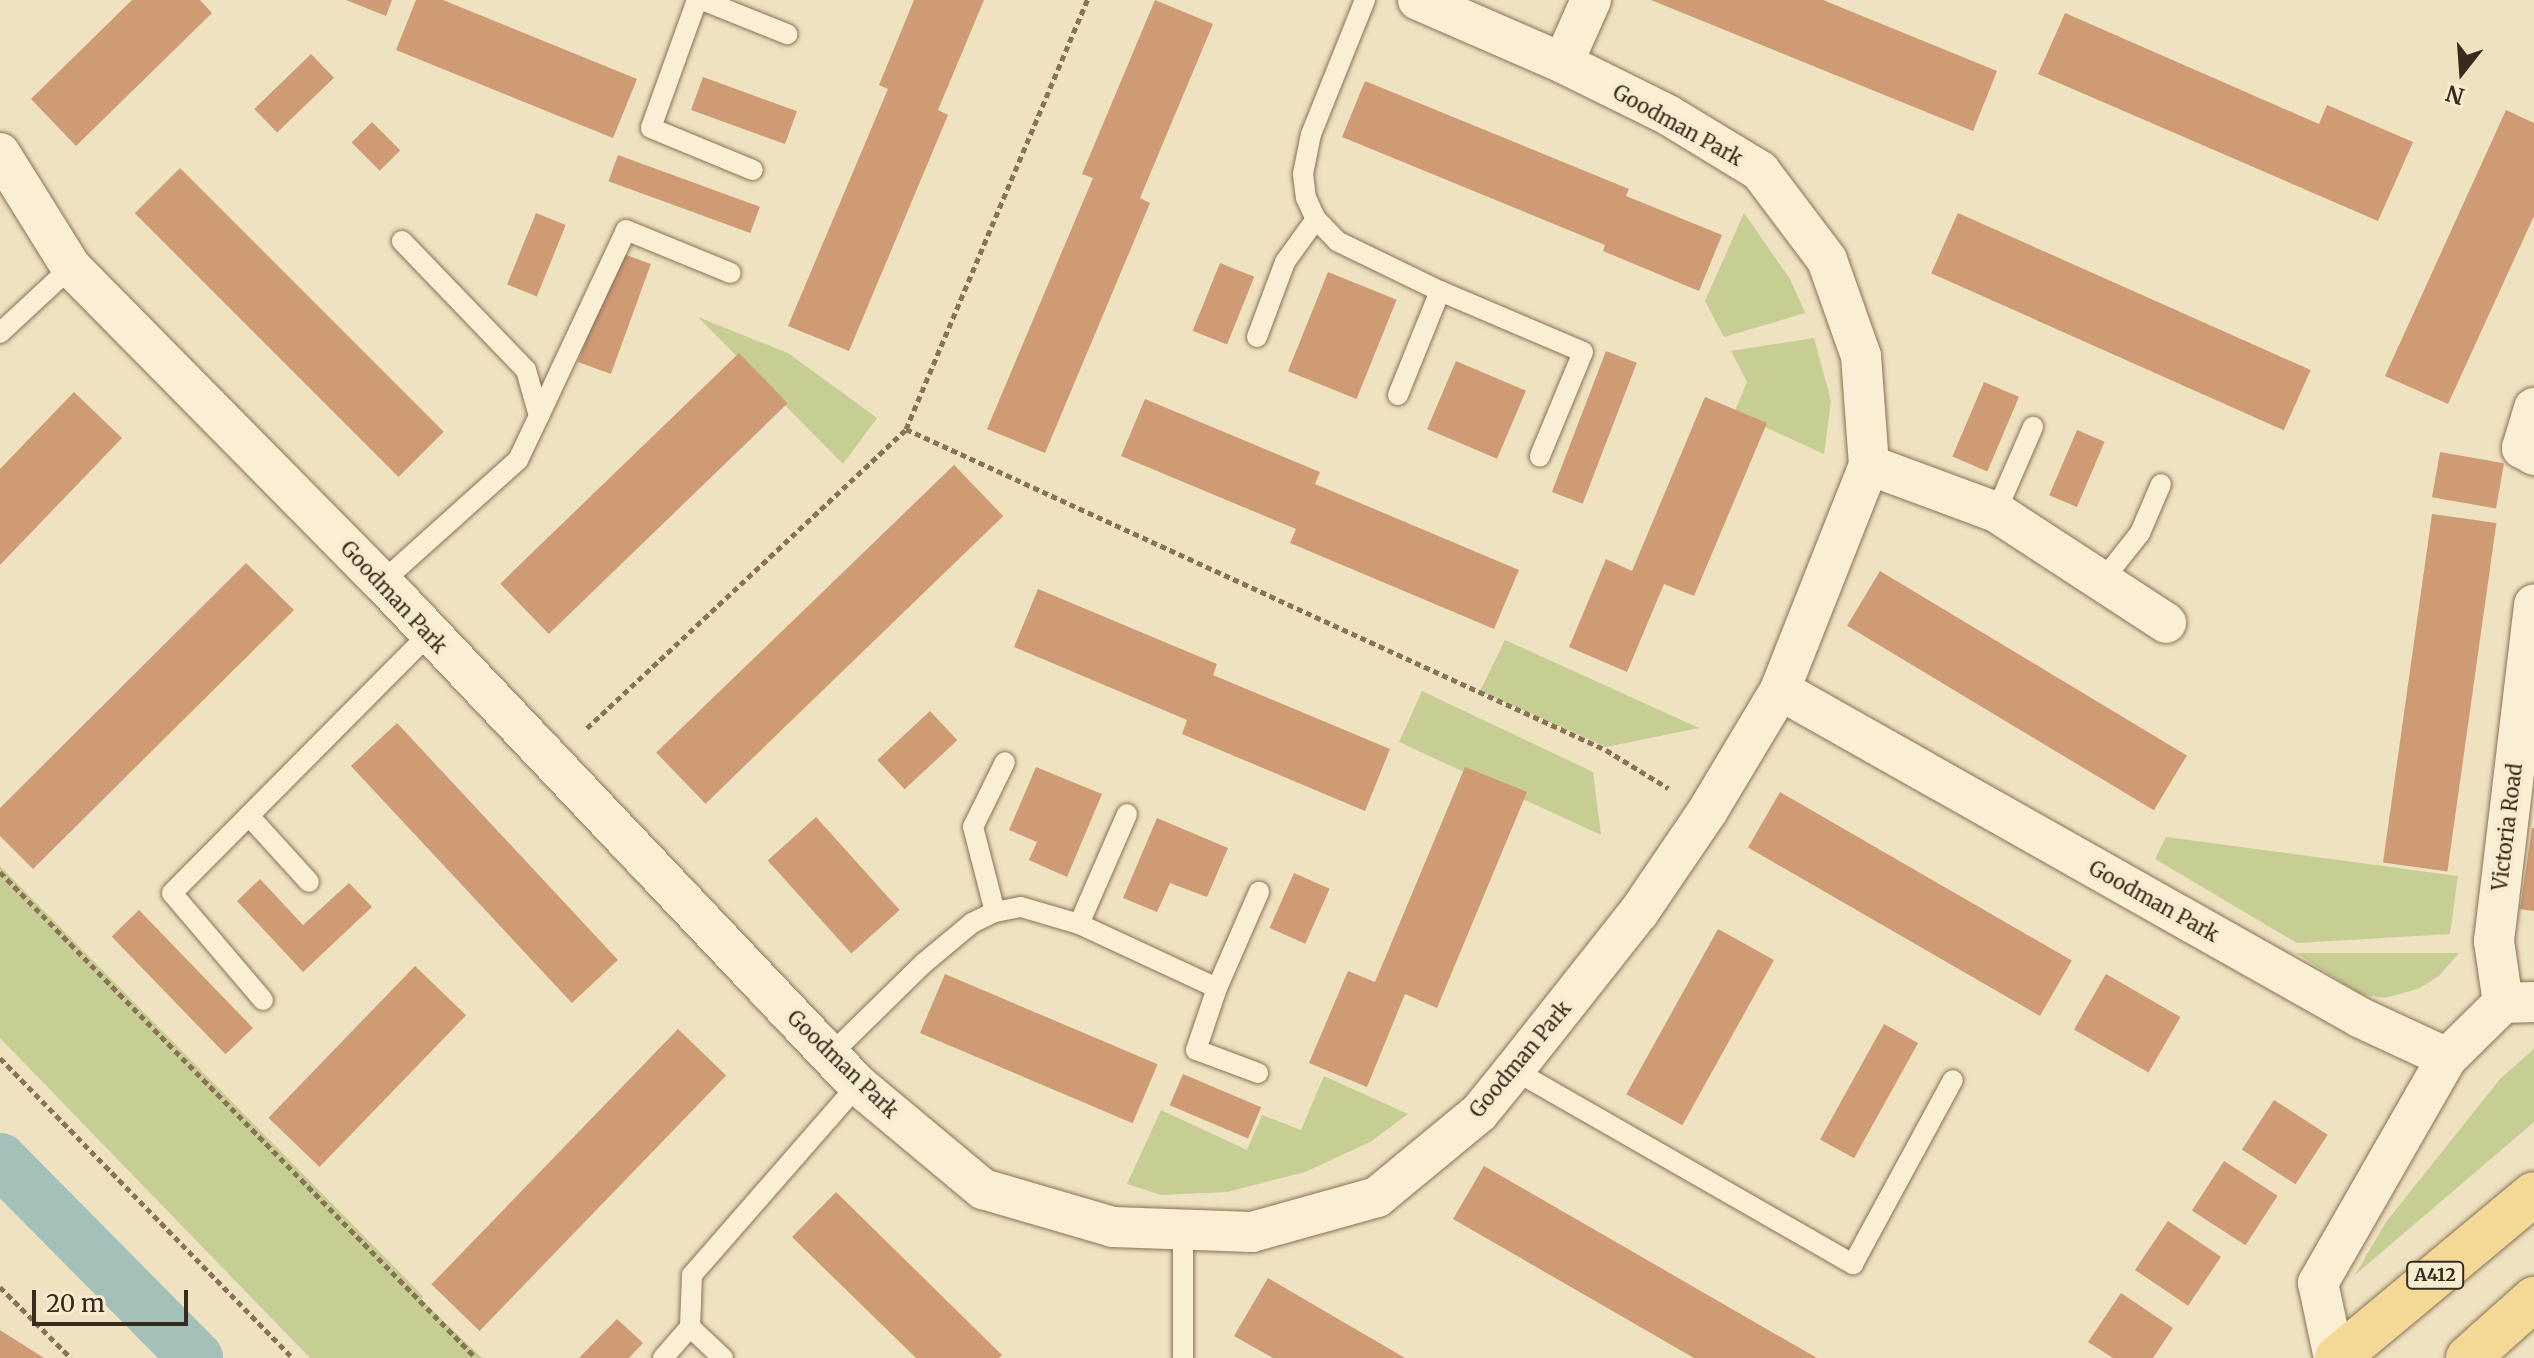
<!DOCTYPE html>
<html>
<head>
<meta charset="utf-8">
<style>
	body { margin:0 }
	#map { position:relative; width:2534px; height:1358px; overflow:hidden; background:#efe2c0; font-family:Merriweather,serif }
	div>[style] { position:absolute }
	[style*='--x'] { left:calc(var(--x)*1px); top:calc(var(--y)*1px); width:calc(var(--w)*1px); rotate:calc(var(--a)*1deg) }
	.green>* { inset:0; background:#c6ce94 }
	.canal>* { height:54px; margin:-27px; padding:0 27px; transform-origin:27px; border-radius:27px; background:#a3c1b9 }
	.building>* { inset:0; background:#cf9b75; transform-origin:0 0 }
	.path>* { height:5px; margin-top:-2.5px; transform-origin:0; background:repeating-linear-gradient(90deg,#897257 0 6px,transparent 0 10px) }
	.roads { filter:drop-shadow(0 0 2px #897257) drop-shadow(0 0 2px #897257) }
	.service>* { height:20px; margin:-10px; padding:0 10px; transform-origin:10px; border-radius:10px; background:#faefd4 }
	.minor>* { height:40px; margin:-20px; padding:0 20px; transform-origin:20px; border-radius:20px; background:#faefd4 }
	.primary>* { height:44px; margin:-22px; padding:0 22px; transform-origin:22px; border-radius:22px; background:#f4d896 }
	span { translate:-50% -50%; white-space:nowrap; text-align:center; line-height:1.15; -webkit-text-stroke:8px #f6ecd0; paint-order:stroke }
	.shield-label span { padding:2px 6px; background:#f6ecd0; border:2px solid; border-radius:6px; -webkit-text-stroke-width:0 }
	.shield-label { font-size:18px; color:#382a1c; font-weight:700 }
	.street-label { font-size:20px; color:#382a1c }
	.north { position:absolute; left:2422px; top:32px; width:80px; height:80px; -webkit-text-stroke:6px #f6ecd0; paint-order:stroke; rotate:197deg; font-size:22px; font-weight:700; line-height:32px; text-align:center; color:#382a1c }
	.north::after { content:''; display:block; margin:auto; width:28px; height:36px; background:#382a1c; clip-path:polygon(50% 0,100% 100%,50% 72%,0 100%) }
	.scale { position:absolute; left:32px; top:1290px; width:156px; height:36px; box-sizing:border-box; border:4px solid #382a1c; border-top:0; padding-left:10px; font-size:24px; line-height:28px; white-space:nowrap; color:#382a1c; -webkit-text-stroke:6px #f6ecd0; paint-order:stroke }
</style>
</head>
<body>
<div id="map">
	<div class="green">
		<div style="clip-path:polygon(1744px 213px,1790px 279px,1805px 313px,1724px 337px,1705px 301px)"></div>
		<div style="clip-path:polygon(698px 317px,788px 353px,877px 418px,843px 464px)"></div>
		<div style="clip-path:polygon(1814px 338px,1831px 401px,1824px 454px,1734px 413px,1747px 382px,1731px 351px)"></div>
		<div style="clip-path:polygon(1505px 640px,1699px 728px,1606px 747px,1480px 691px)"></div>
		<div style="clip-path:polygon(1422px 691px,1593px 772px,1601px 835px,1399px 742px)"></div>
		<div style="clip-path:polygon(2166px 837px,2458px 876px,2450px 934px,2297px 943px,2155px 859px)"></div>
		<div style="clip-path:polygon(0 866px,423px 1296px,422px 1300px,482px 1358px,310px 1358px,0 1038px)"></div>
		<div style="clip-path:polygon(2296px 953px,2459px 953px,2439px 976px,2418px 989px,2385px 998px,2360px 994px)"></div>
		<div style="clip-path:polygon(2534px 1049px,2534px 1122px,2355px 1275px,2386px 1222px,2500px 1079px)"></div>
		<div style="clip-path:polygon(1324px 1076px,1408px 1114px,1370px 1142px,1305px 1172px,1227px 1192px,1161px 1195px,1127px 1184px,1161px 1110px,1247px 1150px,1262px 1115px,1301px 1130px)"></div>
	</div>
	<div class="canal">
		<div style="--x:0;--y:1160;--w:279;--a:45.3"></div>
	</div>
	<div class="building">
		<div style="clip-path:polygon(132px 0,200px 0,212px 13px,76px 146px,31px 99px)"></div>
		<div style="clip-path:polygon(346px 0,392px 0,386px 16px)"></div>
		<div style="clip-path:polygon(416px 0,443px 0,637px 79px,613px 138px,396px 50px)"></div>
		<div style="clip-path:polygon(914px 0,984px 0,938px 110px,948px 115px,849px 351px,788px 326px,888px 89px,879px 85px)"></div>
		<div style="clip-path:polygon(1155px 0,1213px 24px,1140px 198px,1150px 203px,1045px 453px,987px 429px,1093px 178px,1082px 174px)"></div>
		<div style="clip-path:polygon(1651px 0,1823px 0,1997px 71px,1973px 131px)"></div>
		<div style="clip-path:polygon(2065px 13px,2319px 124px,2327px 105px,2413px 142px,2378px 221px,2038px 74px)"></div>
		<div style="left:311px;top:54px;width:33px;height:79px;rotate:46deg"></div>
		<div style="left:703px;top:77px;width:100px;height:35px;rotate:20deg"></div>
		<div style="clip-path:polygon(1365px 81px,1629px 189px,1626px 196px,1722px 235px,1699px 291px,1603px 251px,1605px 245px,1342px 137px)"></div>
		<div style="clip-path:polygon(2506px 110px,2534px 123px,2534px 216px,2448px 404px,2385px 376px)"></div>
		<div style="left:372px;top:122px;width:40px;height:29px;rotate:45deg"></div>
		<div style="left:618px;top:155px;width:151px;height:28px;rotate:20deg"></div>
		<div style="left:180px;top:168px;width:373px;height:64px;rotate:45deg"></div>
		<div style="left:536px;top:213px;width:32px;height:77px;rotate:22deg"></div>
		<div style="left:1958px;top:213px;width:386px;height:66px;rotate:24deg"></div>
		<div style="left:618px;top:252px;width:35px;height:117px;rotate:20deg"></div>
		<div style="left:1220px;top:263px;width:37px;height:73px;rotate:22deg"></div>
		<div style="left:1328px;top:272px;width:74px;height:107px;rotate:22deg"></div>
		<div style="left:1606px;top:351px;width:33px;height:151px;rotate:21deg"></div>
		<div style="left:739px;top:353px;width:70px;height:332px;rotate:46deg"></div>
		<div style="left:1456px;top:361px;width:76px;height:74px;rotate:23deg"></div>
		<div style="left:1984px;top:382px;width:38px;height:81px;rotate:23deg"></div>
		<div style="clip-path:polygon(74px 392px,122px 438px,0 565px,0 469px)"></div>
		<div style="clip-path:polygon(1705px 397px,1767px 423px,1694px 596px,1664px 584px,1627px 672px,1569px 647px,1606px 559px,1632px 571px)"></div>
		<div style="clip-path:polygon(1145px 399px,1320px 472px,1315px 484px,1519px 570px,1494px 629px,1290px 543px,1296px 529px,1121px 456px)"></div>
		<div style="left:2077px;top:430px;width:30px;height:71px;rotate:23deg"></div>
		<div style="left:2440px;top:452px;width:65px;height:46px;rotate:10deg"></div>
		<div style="left:954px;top:465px;width:71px;height:414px;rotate:46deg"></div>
		<div style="left:2432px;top:514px;width:65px;height:352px;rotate:8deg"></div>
		<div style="clip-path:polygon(246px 563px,294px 610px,33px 869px,0 836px,0 808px)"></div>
		<div style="left:1880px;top:571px;width:358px;height:64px;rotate:31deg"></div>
		<div style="clip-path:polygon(1038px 589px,1217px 664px,1213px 675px,1390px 749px,1365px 811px,1182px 734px,1187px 720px,1014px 647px)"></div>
		<div style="left:930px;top:711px;width:40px;height:72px;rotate:47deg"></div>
		<div style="left:397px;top:723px;width:324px;height:63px;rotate:47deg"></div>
		<div style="clip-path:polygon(1036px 767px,1102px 794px,1067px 877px,1029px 860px,1037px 842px,1009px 830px)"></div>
		<div style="clip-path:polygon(1465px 767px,1527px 792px,1437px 1008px,1405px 994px,1367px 1087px,1309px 1063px,1348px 971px,1375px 982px)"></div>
		<div style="left:1780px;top:792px;width:337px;height:64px;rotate:30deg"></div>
		<div style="left:816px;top:817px;width:125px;height:65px;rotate:48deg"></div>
		<div style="clip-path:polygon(1157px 818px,1228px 848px,1207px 897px,1170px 883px,1157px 912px,1123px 898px)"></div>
		<div style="clip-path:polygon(2532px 828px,2534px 828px,2534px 911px,2520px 909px)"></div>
		<div style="left:1294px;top:873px;width:39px;height:60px;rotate:24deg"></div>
		<div style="clip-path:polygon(260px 879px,303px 925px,349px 883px,372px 907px,303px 972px,237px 901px)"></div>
		<div style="left:139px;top:910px;width:164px;height:38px;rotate:46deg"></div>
		<div style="left:1718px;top:929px;width:64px;height:189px;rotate:29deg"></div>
		<div style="left:415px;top:966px;width:71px;height:211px;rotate:44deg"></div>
		<div style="left:945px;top:974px;width:231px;height:64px;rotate:23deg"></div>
		<div style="left:2106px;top:974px;width:86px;height:64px;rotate:30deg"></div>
		<div style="left:1884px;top:1024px;width:39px;height:132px;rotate:29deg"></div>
		<div style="left:678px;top:1029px;width:67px;height:355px;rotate:44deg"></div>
		<div style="left:1183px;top:1074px;width:85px;height:34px;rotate:23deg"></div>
		<div style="left:2274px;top:1100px;width:64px;height:59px;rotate:33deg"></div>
		<div style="left:2224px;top:1161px;width:64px;height:59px;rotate:33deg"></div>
		<div style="clip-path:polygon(1484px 1166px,1817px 1358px,1694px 1358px,1453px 1219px)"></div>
		<div style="clip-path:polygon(836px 1192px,1002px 1355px,999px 1358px,916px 1358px,792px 1237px)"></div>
		<div style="left:2168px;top:1221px;width:64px;height:59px;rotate:34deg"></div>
		<div style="clip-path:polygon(1268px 1278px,1405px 1358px,1273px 1358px,1234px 1336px)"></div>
		<div style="clip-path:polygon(2121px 1293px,2173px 1328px,2153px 1358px,2113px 1358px,2088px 1342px)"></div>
		<div style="clip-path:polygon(617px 1319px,643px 1343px,629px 1358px,579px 1358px)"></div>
		<div style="clip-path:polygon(0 1330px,44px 1358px,0 1358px)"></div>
	</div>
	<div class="path">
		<div style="--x:906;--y:429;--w:770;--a:24.63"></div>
		<div style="--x:1606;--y:750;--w:73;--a:31.5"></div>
		<div style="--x:587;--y:728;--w:437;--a:-43.1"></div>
		<div style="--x:906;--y:429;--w:466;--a:-67.1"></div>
		<div style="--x:0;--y:872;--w:680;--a:45.6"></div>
		<div style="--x:0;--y:1058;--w:419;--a:45.7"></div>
		<div style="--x:0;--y:1287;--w:100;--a:45"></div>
	</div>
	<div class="roads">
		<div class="service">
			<div style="--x:697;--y:0;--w:136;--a:109.8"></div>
			<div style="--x:651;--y:128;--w:110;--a:22.4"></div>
			<div style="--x:702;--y:0;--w:92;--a:21.8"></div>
			<div style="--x:1365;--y:0;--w:144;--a:111.9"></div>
			<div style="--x:1311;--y:134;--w:41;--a:101.3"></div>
			<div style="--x:1303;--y:174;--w:24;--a:83"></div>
			<div style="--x:1306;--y:198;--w:23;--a:65"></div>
			<div style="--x:1316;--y:219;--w:30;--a:46"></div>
			<div style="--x:1337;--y:241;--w:114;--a:25.9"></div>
			<div style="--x:1440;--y:291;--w:155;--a:23.1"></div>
			<div style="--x:1583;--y:352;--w:113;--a:112.5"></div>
			<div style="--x:0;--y:333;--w:97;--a:-42.9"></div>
			<div style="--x:1257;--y:337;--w:80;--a:-69.5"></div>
			<div style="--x:1285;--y:262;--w:53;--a:-54.2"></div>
			<div style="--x:1398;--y:395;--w:112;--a:-68"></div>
			<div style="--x:539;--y:416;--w:205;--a:-64.9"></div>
			<div style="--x:626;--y:230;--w:113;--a:22.3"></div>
			<div style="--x:1996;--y:512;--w:93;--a:-66.5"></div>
			<div style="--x:2102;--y:581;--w:61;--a:-51.6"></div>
			<div style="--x:2140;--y:533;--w:53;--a:-66.8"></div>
			<div style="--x:382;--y:582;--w:183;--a:-41.9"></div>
			<div style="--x:518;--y:460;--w:49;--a:-64.5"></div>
			<div style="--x:539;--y:416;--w:48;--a:-105.8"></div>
			<div style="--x:526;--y:370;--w:179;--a:-133.9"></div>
			<div style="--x:249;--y:816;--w:89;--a:47.7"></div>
			<div style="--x:995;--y:912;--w:88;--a:-104.5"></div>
			<div style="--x:973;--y:827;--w:72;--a:-63.8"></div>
			<div style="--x:1079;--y:924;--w:120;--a:-66.4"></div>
			<div style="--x:263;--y:1000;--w:140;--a:-130.4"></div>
			<div style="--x:172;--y:893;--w:365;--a:-45.2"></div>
			<div style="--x:829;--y:1056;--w:133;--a:-44.4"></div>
			<div style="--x:924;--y:963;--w:62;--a:-39.8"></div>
			<div style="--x:972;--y:923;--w:25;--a:-26"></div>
			<div style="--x:995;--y:912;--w:26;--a:-11"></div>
			<div style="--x:1021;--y:907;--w:60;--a:16.3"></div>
			<div style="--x:1079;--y:924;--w:152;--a:24.9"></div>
			<div style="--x:1514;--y:1070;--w:391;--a:29.8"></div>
			<div style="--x:1853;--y:1264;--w:209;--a:-61.5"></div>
			<div style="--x:1258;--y:1073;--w:66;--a:-159.6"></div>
			<div style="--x:1196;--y:1050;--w:65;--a:-71.3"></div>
			<div style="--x:1217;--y:988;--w:105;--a:-66.4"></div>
			<div style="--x:663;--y:1358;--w:41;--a:-48.9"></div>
			<div style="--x:723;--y:1358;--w:45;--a:-136.8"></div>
			<div style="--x:690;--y:1327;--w:52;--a:-87.8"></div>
			<div style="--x:692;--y:1275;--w:252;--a:-48.9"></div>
			<div style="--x:1183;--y:1358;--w:128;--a:-90"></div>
		</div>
		<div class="minor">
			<div style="--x:1418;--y:0;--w:158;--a:23.5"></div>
			<div style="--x:1563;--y:63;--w:117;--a:26.3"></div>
			<div style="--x:1668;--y:115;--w:108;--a:31.3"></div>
			<div style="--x:1760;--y:171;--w:111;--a:53"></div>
			<div style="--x:1827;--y:260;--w:102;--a:70.5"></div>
			<div style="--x:1861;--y:356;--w:109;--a:85.8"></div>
			<div style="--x:1869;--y:465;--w:242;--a:111.6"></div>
			<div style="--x:1563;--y:63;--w:69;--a:-66"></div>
			<div style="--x:0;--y:153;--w:134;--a:58.1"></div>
			<div style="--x:71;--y:267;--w:443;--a:45.4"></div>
			<div style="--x:382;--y:582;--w:693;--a:46.58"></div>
			<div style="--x:858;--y:1085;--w:163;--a:39.8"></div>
			<div style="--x:983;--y:1189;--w:135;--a:16.3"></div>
			<div style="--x:1113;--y:1227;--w:139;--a:2.1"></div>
			<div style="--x:1252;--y:1232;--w:130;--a:-15.6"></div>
			<div style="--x:1377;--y:1197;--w:132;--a:-39.5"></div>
			<div style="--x:1479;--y:1113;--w:55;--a:-50.9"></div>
			<div style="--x:1514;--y:1070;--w:201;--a:-51.7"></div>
			<div style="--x:1639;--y:912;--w:121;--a:-55.8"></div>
			<div style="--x:1707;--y:812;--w:142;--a:-59.1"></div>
			<div style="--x:1780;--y:690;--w:667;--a:29.45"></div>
			<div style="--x:2361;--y:1018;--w:95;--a:24.9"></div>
			<div style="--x:2534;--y:408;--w:42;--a:106.7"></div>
			<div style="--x:2522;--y:448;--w:14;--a:30"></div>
			<div style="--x:1869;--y:465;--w:135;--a:20.3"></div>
			<div style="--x:1996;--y:512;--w:203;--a:33.1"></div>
			<div style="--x:2503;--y:1003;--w:63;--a:-98.3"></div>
			<div style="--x:2494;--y:941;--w:339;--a:-83.2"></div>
			<div style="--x:2334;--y:1358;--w:77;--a:-102"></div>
			<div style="--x:2318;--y:1283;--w:259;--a:-60.2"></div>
			<div style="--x:2447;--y:1058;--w:78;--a:-44.5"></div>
			<div style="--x:2503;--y:1003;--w:31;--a:-2"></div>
		</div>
		<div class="primary">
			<div style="--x:2337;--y:1358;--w:256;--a:-39.8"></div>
			<div style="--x:2468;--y:1358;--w:89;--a:-41.8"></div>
		</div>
	</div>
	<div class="shield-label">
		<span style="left:2435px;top:1275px">A412</span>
	</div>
	<div class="street-label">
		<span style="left:1678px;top:125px;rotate:29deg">Goodman Park</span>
		<span style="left:394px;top:597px;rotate:47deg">Goodman Park</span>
		<span style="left:2507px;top:827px;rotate:-83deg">Victoria Road</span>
		<span style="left:2154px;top:901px;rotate:29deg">Goodman Park</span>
		<span style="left:1520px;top:1059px;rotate:-50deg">Goodman Park</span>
		<span style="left:843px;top:1064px;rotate:44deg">Goodman Park</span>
	</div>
	<div class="north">N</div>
	<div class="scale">20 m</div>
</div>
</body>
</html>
